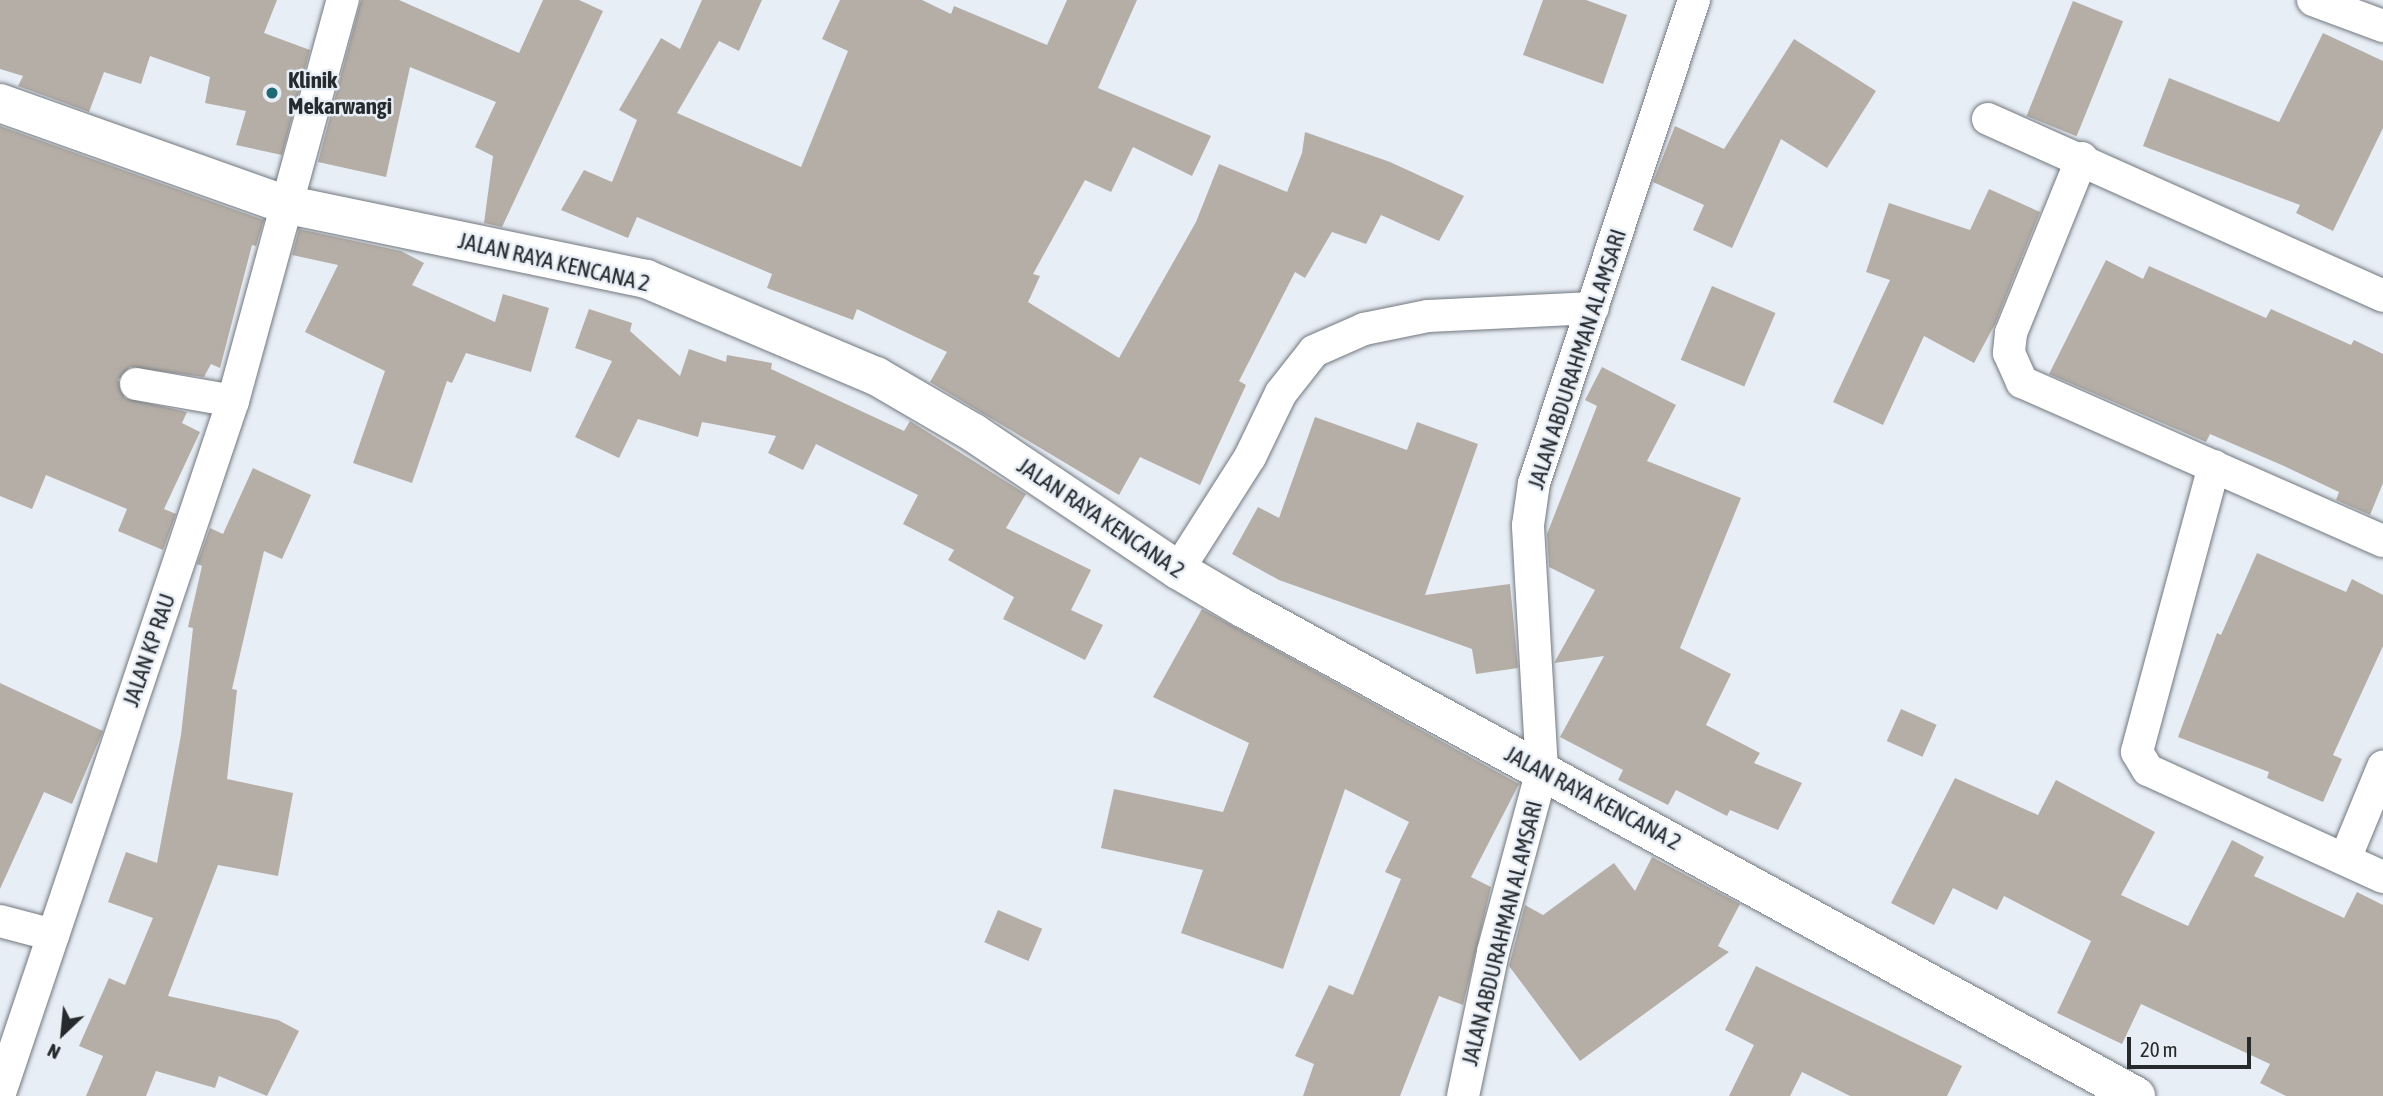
<!DOCTYPE html>
<html>
<head>
<meta charset="utf-8">
<style>
	body { margin:0 }
	#map { position:relative; width:2383px; height:1096px; overflow:hidden; background:#e8eef6; font-family:"Asap Condensed",sans-serif }
	div>[style] { position:absolute }
	[style*='--x'] { left:calc(var(--x)*1px); top:calc(var(--y)*1px); width:calc(var(--w)*1px); rotate:calc(var(--a)*1deg) }
	.building>* { inset:0; background:#b5aea7; transform-origin:0 0 }
	.roads { filter:drop-shadow(0 0 2px #72787e) drop-shadow(0 0 2px #72787e) }
	.minor>* { height:32px; margin:-16px; padding:0 16px; transform-origin:16px; border-radius:16px; background:#fff }
	.tertiary>* { height:38px; margin:-19px; padding:0 19px; transform-origin:19px; border-radius:19px; background:#fff }
	.dots>* { width:19px; height:19px; translate:-50% -50%; box-sizing:border-box; border:4px solid #e8eef6; border-radius:50% }
	span { translate:-50% -50%; white-space:nowrap; text-align:center; line-height:1.15; -webkit-text-stroke:5px #e8eef6; paint-order:stroke }
	.poi-label { font-size:23px; color:#272a2d; font-weight:700 }
	.left { translate:0 -50%; text-align:left }
	.street-label { font-size:23px; color:#272a2d }
	.north { position:absolute; left:28px; top:998px; width:70px; height:70px; -webkit-text-stroke:5px #e8eef6; paint-order:stroke; rotate:206deg; font-size:19px; font-weight:700; line-height:28px; text-align:center; color:#272a2d }
	.north::after { content:''; display:block; margin:auto; width:24px; height:32px; background:#272a2d; clip-path:polygon(50% 0,100% 100%,50% 72%,0 100%) }
	.scale { position:absolute; left:2127px; top:1037px; width:124px; height:32px; box-sizing:border-box; border:4px solid #272a2d; border-top:0; padding-left:9px; font-size:21px; line-height:24px; white-space:nowrap; color:#272a2d; -webkit-text-stroke:5px #e8eef6; paint-order:stroke }
</style>
</head>
<body>
<div id="map">
	<div class="building">
		<div style="clip-path:polygon(0 0,277px 0,264px 33px,310px 50px,282px 155px,236px 145px,246px 111px,205px 103px,210px 77px,150px 56px,141px 84px,104px 72px,89px 112px,18px 86px,23px 76px,0 69px)"></div>
		<div style="clip-path:polygon(361px 0,399px 0,519px 53px,543px 0,579px 0,603px 11px,502px 227px,484px 223px,493px 156px,475px 147px,496px 102px,410px 67px,386px 177px,318px 162px)"></div>
		<div style="clip-path:polygon(702px 0,762px 0,739px 51px,719px 41px,677px 113px,801px 167px,848px 51px,822px 39px,840px 0,922px 0,951px 14px,954px 6px,1047px 45px,1067px 0,1137px 0,1098px 88px,1211px 136px,1192px 176px,1133px 147px,1111px 192px,1085px 180px,1033px 274px,1040px 276px,1028px 302px,1119px 358px,1196px 222px,1219px 164px,1287px 192px,1302px 153px,1305px 132px,1390px 162px,1464px 196px,1439px 241px,1381px 215px,1366px 244px,1332px 232px,1305px 278px,1295px 272px,1239px 381px,1246px 385px,1200px 485px,1140px 457px,1119px 495px,930px 382px,947px 352px,857px 309px,853px 320px,767px 288px,772px 274px,637px 217px,628px 238px,561px 210px,584px 170px,612px 182px,637px 120px,619px 110px,661px 38px,680px 49px)"></div>
		<div style="clip-path:polygon(1543px 0,1586px 0,1627px 15px,1603px 84px,1523px 55px)"></div>
		<div style="left:2073px;top:1px;width:54px;height:124px;rotate:22deg"></div>
		<div style="clip-path:polygon(2323px 33px,2383px 61px,2383px 128px,2333px 231px,2296px 213px,2300px 205px,2143px 146px,2169px 78px,2279px 122px)"></div>
		<div style="clip-path:polygon(1794px 39px,1876px 91px,1827px 168px,1781px 139px,1732px 248px,1693px 230px,1704px 205px,1653px 182px,1675px 126px,1724px 149px)"></div>
		<div style="clip-path:polygon(0 126px,264px 220px,256px 246px,252px 245px,220px 368px,211px 364px,204px 377px,130px 367px,118px 380px,125px 398px,187px 412px,182px 423px,200px 432px,164px 509px,176px 514px,163px 550px,118px 531px,127px 509px,46px 475px,32px 509px,0 496px)"></div>
		<div style="clip-path:polygon(1989px 189px,2040px 212px,1995px 324px,1974px 363px,1924px 336px,1883px 425px,1833px 402px,1890px 280px,1866px 272px,1889px 203px,1970px 230px)"></div>
		<div style="clip-path:polygon(299px 229px,401px 251px,424px 263px,412px 285px,495px 322px,503px 294px,549px 308px,531px 372px,466px 353px,452px 383px,447px 381px,412px 483px,353px 463px,385px 371px,305px 332px,338px 265px,292px 255px)"></div>
		<div style="clip-path:polygon(2106px 260px,2143px 279px,2149px 266px,2266px 318px,2271px 309px,2351px 345px,2354px 340px,2383px 354px,2383px 483px,2370px 515px,2336px 500px,2339px 492px,2284px 466px,2210px 434px,2206px 442px,2049px 374px)"></div>
		<div style="left:1712px;top:286px;width:69px;height:80px;rotate:23deg"></div>
		<div style="clip-path:polygon(589px 309px,632px 323px,630px 331px,680px 376px,689px 349px,726px 362px,727px 355px,772px 363px,771px 369px,904px 431px,910px 421px,1026px 494px,1006px 528px,1091px 570px,1071px 610px,1103px 625px,1085px 660px,1003px 619px,1014px 597px,948px 560px,954px 550px,903px 524px,918px 495px,816px 444px,803px 470px,768px 453px,776px 436px,702px 422px,698px 437px,638px 419px,619px 458px,575px 437px,612px 361px,575px 348px)"></div>
		<div style="clip-path:polygon(1602px 367px,1676px 405px,1647px 461px,1741px 498px,1680px 648px,1731px 674px,1706px 725px,1760px 753px,1754px 763px,1802px 783px,1778px 830px,1730px 810px,1727px 816px,1676px 790px,1668px 805px,1618px 780px,1623px 770px,1560px 737px,1604px 656px,1554px 663px,1595px 590px,1549px 567px,1547px 534px,1597px 406px,1585px 400px)"></div>
		<div style="clip-path:polygon(1315px 417px,1407px 450px,1417px 422px,1478px 444px,1425px 595px,1510px 584px,1518px 668px,1476px 674px,1472px 649px,1279px 580px,1232px 554px,1258px 507px,1279px 518px)"></div>
		<div style="clip-path:polygon(253px 468px,311px 495px,282px 559px,264px 551px,232px 689px,237px 690px,227px 779px,293px 793px,278px 876px,218px 865px,168px 996px,278px 1020px,299px 1031px,267px 1096px,219px 1076px,215px 1088px,156px 1071px,146px 1096px,86px 1096px,103px 1056px,79px 1046px,109px 978px,125px 985px,153px 918px,108px 902px,126px 852px,157px 863px,181px 735px,193px 628px,188px 627px,202px 566px,197px 564px,210px 528px,223px 534px)"></div>
		<div style="clip-path:polygon(2257px 553px,2346px 592px,2352px 579px,2383px 595px,2383px 646px,2333px 755px,2342px 759px,2323px 802px,2267px 778px,2269px 772px,2178px 737px,2217px 633px,2221px 635px)"></div>
		<div style="clip-path:polygon(1202px 609px,1519px 784px,1471px 877px,1491px 887px,1463px 1005px,1439px 996px,1400px 1096px,1303px 1096px,1314px 1064px,1295px 1056px,1329px 985px,1353px 995px,1401px 879px,1385px 872px,1409px 822px,1345px 789px,1283px 969px,1181px 933px,1203px 870px,1101px 848px,1114px 789px,1223px 812px,1249px 743px,1153px 697px)"></div>
		<div style="clip-path:polygon(0 683px,103px 731px,72px 804px,44px 792px,0 889px)"></div>
		<div style="left:1901px;top:709px;width:39px;height:35px;rotate:24deg"></div>
		<div style="clip-path:polygon(1955px 778px,2038px 815px,2056px 780px,2155px 832px,2121px 895px,2188px 926px,2232px 840px,2264px 857px,2254px 876px,2344px 918px,2357px 892px,2383px 905px,2383px 1096px,2286px 1096px,2260px 1083px,2270px 1064px,2141px 1004px,2122px 1044px,2057px 1013px,2091px 941px,2004px 896px,1997px 910px,1953px 888px,1934px 925px,1891px 903px)"></div>
		<div style="clip-path:polygon(1652px 857px,1740px 904px,1718px 946px,1729px 952px,1580px 1061px,1509px 966px,1525px 905px,1543px 915px,1614px 863px,1635px 891px)"></div>
		<div style="left:998px;top:910px;width:48px;height:35px;rotate:23deg"></div>
		<div style="clip-path:polygon(1756px 966px,1962px 1066px,1947px 1096px,1850px 1096px,1802px 1072px,1790px 1096px,1729px 1096px,1754px 1045px,1725px 1030px)"></div>
	</div>
	<div class="roads">
		<div class="minor">
			<div style="--x:2313;--y:0;--w:75;--a:20.4"></div>
			<div style="--x:1988;--y:119;--w:433;--a:24.1"></div>
			<div style="--x:2082;--y:158;--w:189;--a:112.1"></div>
			<div style="--x:2011;--y:333;--w:20;--a:96"></div>
			<div style="--x:2009;--y:353;--w:32;--a:66"></div>
			<div style="--x:2022;--y:382;--w:394;--a:23.8"></div>
			<div style="--x:136;--y:384;--w:98;--a:9.9"></div>
			<div style="--x:2214;--y:466;--w:296;--a:105.1"></div>
			<div style="--x:2137;--y:752;--w:21;--a:59"></div>
			<div style="--x:2148;--y:770;--w:258;--a:24.5"></div>
			<div style="--x:1178;--y:570;--w:134;--a:-57.5"></div>
			<div style="--x:1250;--y:457;--w:71;--a:-64.2"></div>
			<div style="--x:1281;--y:393;--w:53;--a:-51.8"></div>
			<div style="--x:1314;--y:351;--w:55;--a:-23.7"></div>
			<div style="--x:1364;--y:329;--w:65;--a:-11.5"></div>
			<div style="--x:1428;--y:316;--w:165;--a:-2.8"></div>
			<div style="--x:2345;--y:859;--w:100;--a:-67.6"></div>
			<div style="--x:0;--y:921;--w:55;--a:14.8"></div>
			<div style="--x:0;--y:1093;--w:730;--a:-71.39"></div>
			<div style="--x:233;--y:401;--w:416;--a:-74.7"></div>
			<div style="--x:1463;--y:1096;--w:147;--a:-78.2"></div>
			<div style="--x:1493;--y:952;--w:188;--a:-74.9"></div>
			<div style="--x:1542;--y:770;--w:245;--a:-93.3"></div>
			<div style="--x:1528;--y:525;--w:42;--a:-81.9"></div>
			<div style="--x:1534;--y:483;--w:509;--a:-71.67"></div>
		</div>
		<div class="tertiary">
			<div style="--x:0;--y:103;--w:301;--a:19.6"></div>
			<div style="--x:284;--y:204;--w:370;--a:11.7"></div>
			<div style="--x:646;--y:279;--w:250;--a:22.9"></div>
			<div style="--x:876;--y:376;--w:113;--a:30.2"></div>
			<div style="--x:974;--y:433;--w:246;--a:33.9"></div>
			<div style="--x:1178;--y:570;--w:73;--a:30.4"></div>
			<div style="--x:1241;--y:607;--w:1020;--a:28.65"></div>
		</div>
	</div>
	<div class="dots">
		<div style="left:272px;top:93px;background:#1f6974"></div>
	</div>
	<div class="poi-label">
		<span class="left" style="left:288px;top:93px">Klinik<br>Mekarwangi</span>
	</div>
	<div class="street-label">
		<span style="left:554px;top:262px;rotate:13deg">JALAN RAYA KENCANA 2</span>
		<span style="left:1577px;top:359px;rotate:-72deg">JALAN ABDURAHMAN AL AMSARI</span>
		<span style="left:1101px;top:518px;rotate:34deg">JALAN RAYA KENCANA 2</span>
		<span style="left:149px;top:650px;rotate:-71deg">JALAN KP RAU</span>
		<span style="left:1593px;top:798px;rotate:28deg">JALAN RAYA KENCANA 2</span>
		<span style="left:1502px;top:933px;rotate:-76deg">JALAN ABDURAHMAN AL AMSARI</span>
	</div>
	<div class="north">N</div>
	<div class="scale">20 m</div>
</div>
</body>
</html>
